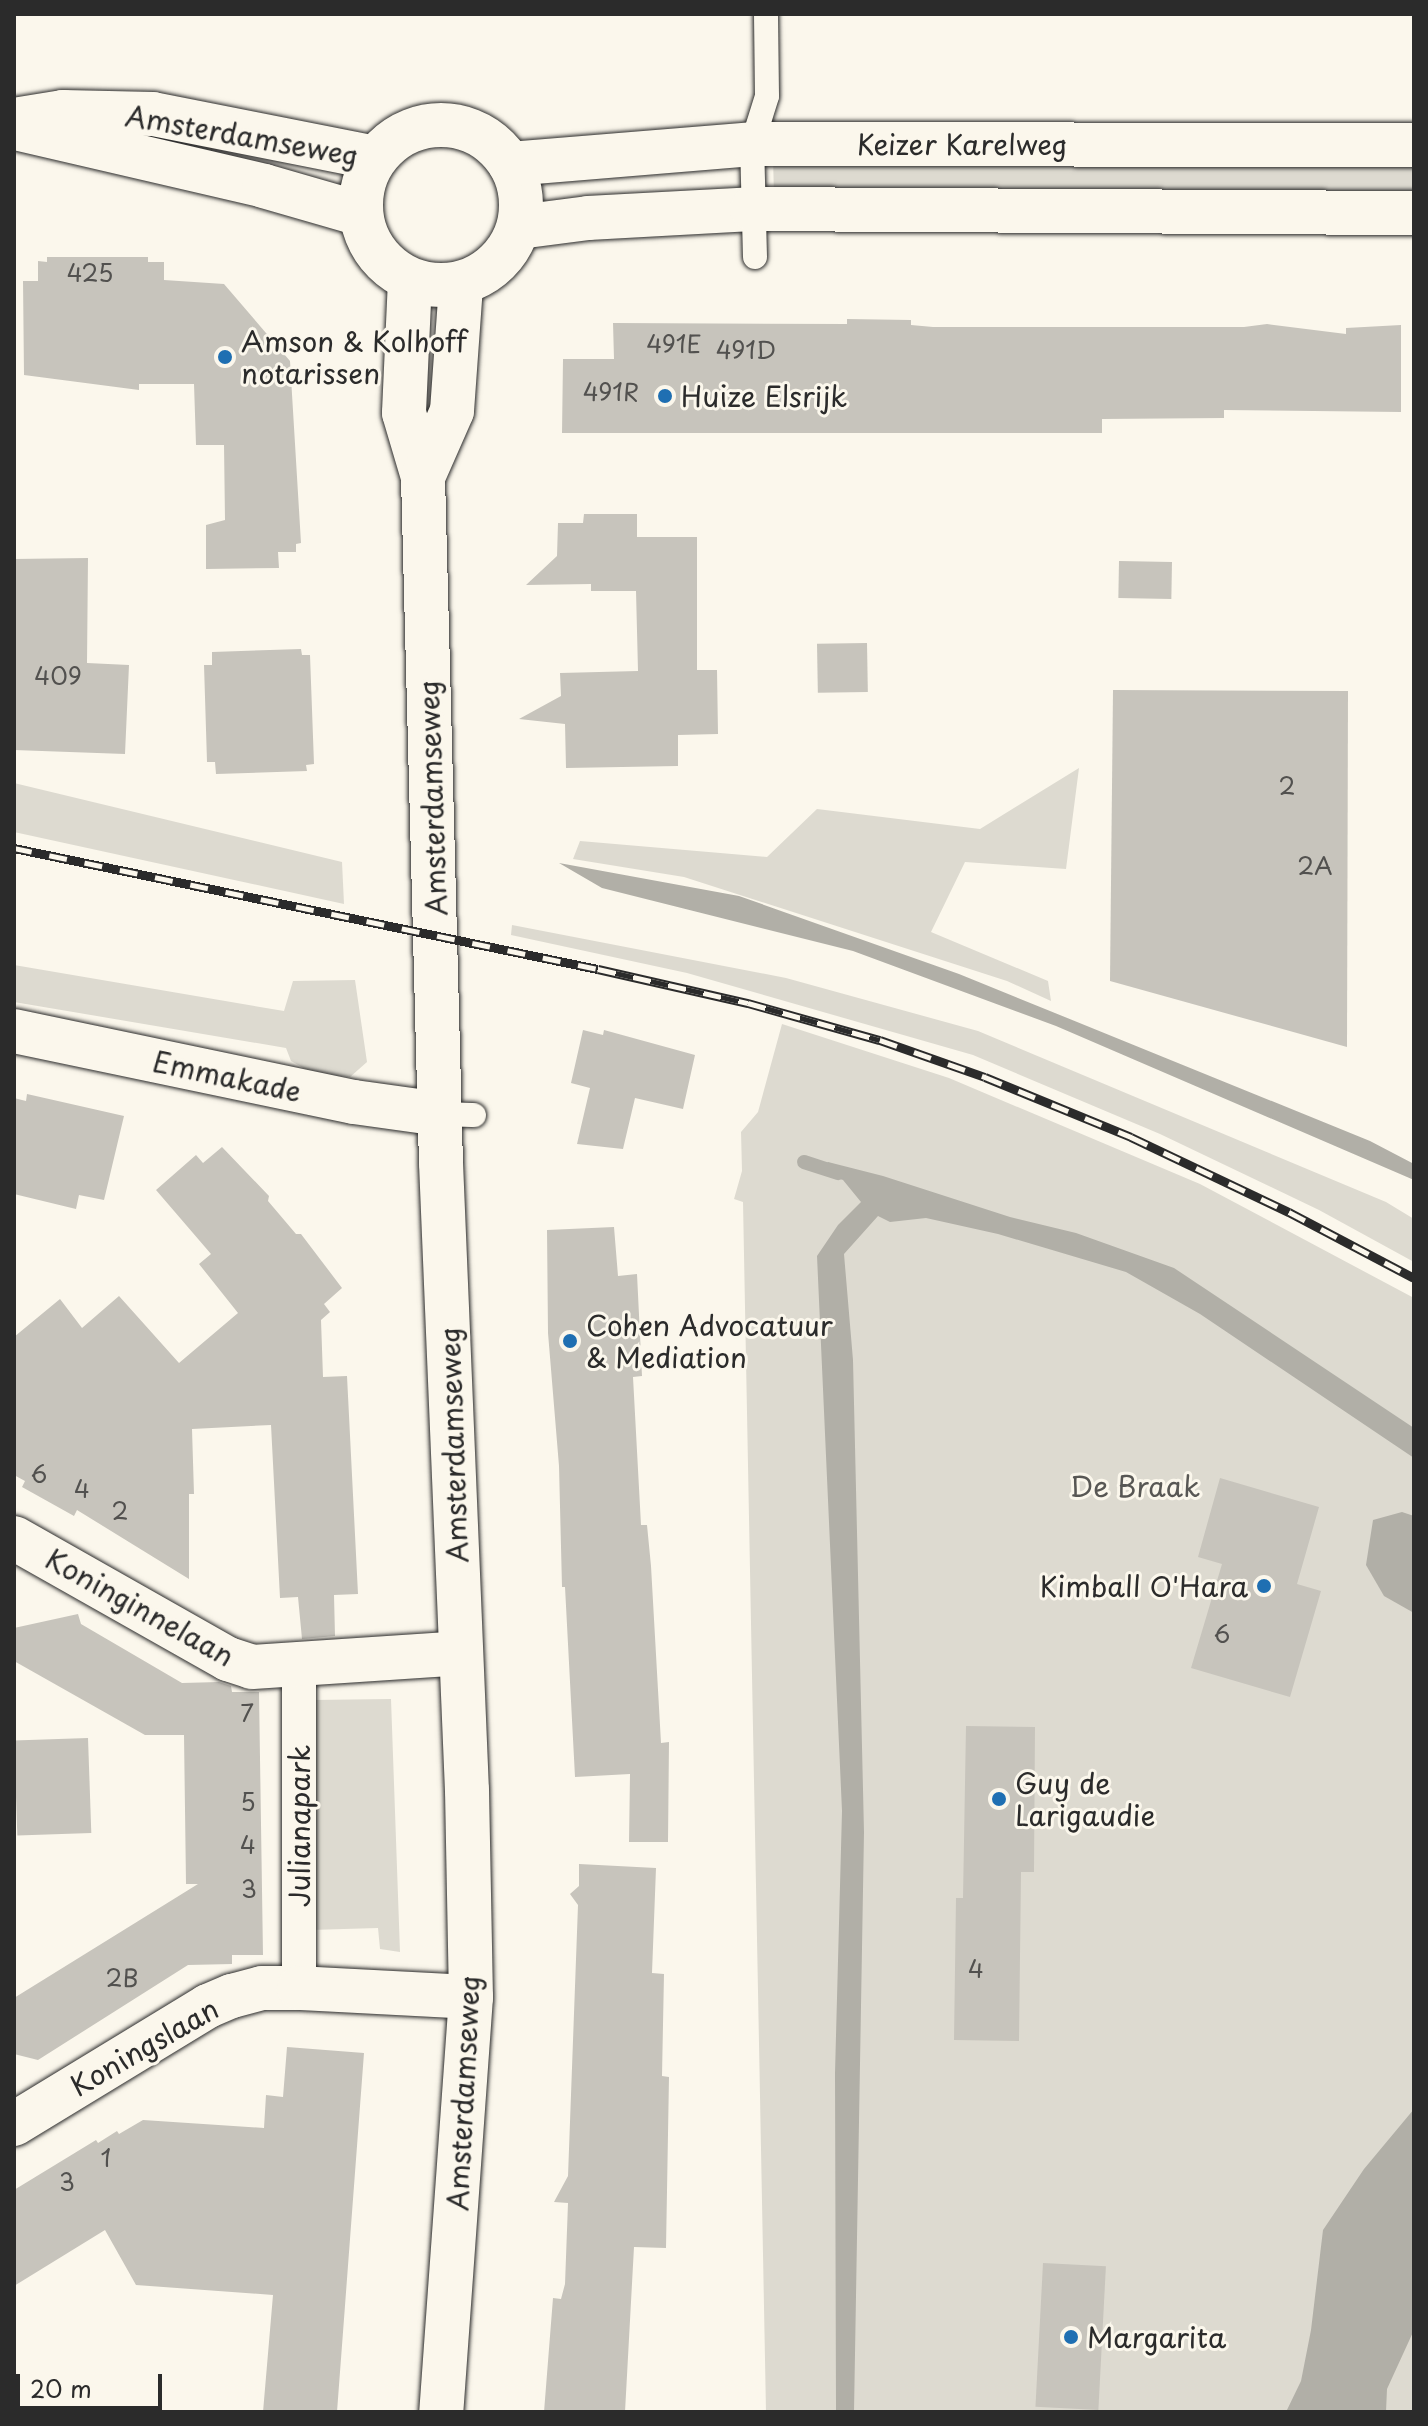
<!DOCTYPE html>
<style>
body{margin:0}
#map{position:relative;width:1428px;height:2426px;overflow:hidden;background:#fbf7ec;font-family:"Playpen Sans",sans-serif}
div>[style]{position:absolute}
.green>*{inset:0;background:#dddad0}
.water>*{inset:0;background:#b1afa7}
.stream>*{height:14px;margin:-7px;padding:0 7px;transform-origin:7px;border-radius:7px;background:#b1afa7}
.building>*{inset:0;background:#c7c4bc;transform-origin:0 0}
.roads{filter:drop-shadow(0 0 2px #2b2b2b) drop-shadow(0 0 2px #2b2b2b)}
.service>*{height:24px;margin:-12px;padding:0 12px;transform-origin:12px;border-radius:12px;background:#fbf7ec}
.pedestrian>*{height:34px;margin:-17px;padding:0 17px;transform-origin:17px;border-radius:17px;background:#fbf7ec}
.minor>*{height:44px;margin:-22px;padding:0 22px;transform-origin:22px;border-radius:22px;background:#fbf7ec}
.secondary>*{height:44px;margin:-22px;padding:0 22px;transform-origin:22px;border-radius:22px;background:#fbf7ec}
.secondary>.ring{margin:-22px;padding:0;box-sizing:content-box;background:none;border:44px solid #fbf7ec;border-radius:50%}
.rail>*{height:9px;margin-top:-4.5px;transform-origin:0;background:repeating-linear-gradient(90deg,#fbf7ec 0 18px,#2b2b2b 0 36px);box-sizing:border-box;border-block:2px solid #2b2b2b}
.dots>*{width:22px;height:22px;translate:-50% -50%;box-sizing:border-box;border:4px solid #fbf7ec;border-radius:50%}
span{translate:-50% -50%;white-space:nowrap;text-align:center;line-height:1.15;-webkit-text-stroke:6px #fbf7ec;paint-order:stroke}
.number-label{font-size:24px;color:#52514f}
.number-label span{-webkit-text-stroke-width:0}
.street-label{font-size:28px;color:#2b2b2b}
.poi-label{font-size:28px;color:#2b2b2b}
.left{translate:0 -50%;text-align:left}
.right{translate:-100% -50%;text-align:right}
.park-label{font-size:28px;color:#585754}
.frame{position:absolute;inset:0;border:16px solid #2b2b2b;pointer-events:none}
.scale{position:absolute;left:16px;top:2374px;width:146px;height:36px;box-sizing:border-box;border:4px solid #2b2b2b;border-top:0;padding-left:10px;font-size:24px;line-height:28px;white-space:nowrap;color:#2b2b2b;-webkit-text-stroke:6px #fbf7ec;paint-order:stroke}
</style>
<div id="map">
<div class="green">
<i style="clip-path:polygon(773px 156px,1414px 164px,1414px 197px,774px 198px)"></i>
<i style="clip-path:polygon(1079px 768px,1066px 869px,965px 862px,931px 932px,1048px 981px,1051px 1001px,1007px 981px,684px 877px,573px 859px,580px 841px,767px 857px,817px 809px,980px 829px)"></i>
<i style="clip-path:polygon(14px 783px,342px 862px,344px 904px,14px 832px)"></i>
<i style="clip-path:polygon(512px 925px,786px 978px,978px 1031px,1386px 1202px,1414px 1219px,1414px 1262px,1319px 1210px,1160px 1134px,973px 1055px,687px 973px,511px 935px)"></i>
<i style="clip-path:polygon(14px 965px,284px 1011px,293px 981px,355px 980px,367px 1062px,350px 1077px,316px 1075px,291px 1061px,286px 1048px,14px 1002px)"></i>
<i style="clip-path:polygon(782px 1024px,949px 1078px,1200px 1184px,1414px 1298px,1414px 2412px,766px 2412px,743px 1202px,734px 1199px,742px 1171px,741px 1132px,758px 1112px)"></i>
<i style="clip-path:polygon(391px 1699px,400px 1952px,380px 1949px,378px 1928px,310px 1930px,312px 1700px)"></i>
</div>
<div class="water">
<i style="clip-path:polygon(559px 863px,739px 896px,959px 974px,1370px 1141px,1414px 1164px,1414px 1180px,1056px 1026px,853px 951px,602px 888px)"></i>
<i style="clip-path:polygon(828px 1162px,883px 1176px,1010px 1217px,1076px 1233px,1174px 1268px,1414px 1428px,1414px 1458px,1200px 1314px,1126px 1272px,998px 1234px,926px 1218px,890px 1222px,878px 1216px,844px 1254px,853px 1360px,864px 1832px,854px 2412px,836px 2412px,835px 2073px,842px 1811px,817px 1256px,838px 1225px,861px 1202px,843px 1180px,819px 1171px)"></i>
<i style="clip-path:polygon(1402px 1512px,1414px 1516px,1414px 1613px,1384px 1596px,1366px 1565px,1373px 1520px)"></i>
<i style="clip-path:polygon(1414px 2109px,1414px 2330px,1387px 2389px,1386px 2412px,1286px 2412px,1301px 2381px,1311px 2330px,1323px 2230px,1364px 2169px)"></i>
</div>
<div class="stream">
<i style="left:804px;top:1162px;width:36px;rotate:18deg"></i>
</div>
<div class="building">
<i style="clip-path:polygon(47px 257px,148px 257px,148px 262px,164px 262px,164px 280px,224px 284px,290px 361px,301px 543px,296px 544px,296px 552px,278px 552px,279px 568px,206px 569px,206px 525px,225px 520px,224px 445px,196px 445px,194px 384px,139px 384px,139px 390px,24px 375px,23px 281px,38px 281px,38px 261px,47px 262px)"></i>
<i style="clip-path:polygon(847px 319px,911px 320px,911px 325px,933px 327px,1244px 327px,1267px 324px,1346px 334px,1346px 328px,1401px 325px,1401px 412px,1224px 410px,1224px 418px,1102px 419px,1102px 433px,562px 433px,563px 359px,614px 359px,613px 323px,847px 324px)"></i>
<i style="clip-path:polygon(584px 514px,637px 514px,637px 537px,697px 537px,697px 670px,717px 670px,718px 734px,678px 735px,678px 766px,566px 768px,565px 724px,519px 719px,561px 696px,560px 673px,638px 671px,636px 591px,591px 591px,591px 584px,526px 585px,557px 556px,558px 523px,583px 523px)"></i>
<i style="clip-path:polygon(88px 558px,87px 663px,129px 665px,125px 754px,14px 750px,14px 559px)"></i>
<i style="left:1119px;top:561px;width:53px;height:37px;rotate:1deg"></i>
<i style="left:867px;top:643px;width:49px;height:50px;rotate:89deg"></i>
<i style="clip-path:polygon(301px 649px,302px 655px,310px 655px,314px 764px,306px 765px,307px 771px,216px 774px,215px 762px,207px 762px,204px 665px,212px 665px,212px 652px)"></i>
<i style="clip-path:polygon(1113px 690px,1348px 691px,1347px 1047px,1110px 981px)"></i>
<i style="clip-path:polygon(583px 1030px,603px 1035px,604px 1030px,695px 1055px,683px 1109px,635px 1098px,623px 1149px,577px 1144px,590px 1088px,571px 1083px)"></i>
<i style="clip-path:polygon(27px 1094px,124px 1116px,104px 1200px,79px 1195px,76px 1209px,14px 1194px,14px 1098px,26px 1101px)"></i>
<i style="clip-path:polygon(222px 1147px,269px 1196px,268px 1201px,296px 1234px,301px 1234px,342px 1288px,324px 1304px,330px 1312px,321px 1320px,323px 1377px,347px 1376px,358px 1594px,334px 1595px,335px 1636px,302px 1639px,298px 1597px,280px 1598px,271px 1425px,192px 1429px,194px 1494px,189px 1494px,189px 1579px,77px 1510px,74px 1516px,22px 1487px,25px 1481px,14px 1475px,14px 1337px,60px 1299px,82px 1328px,119px 1296px,179px 1363px,238px 1313px,199px 1264px,211px 1254px,156px 1190px,196px 1155px,203px 1163px)"></i>
<i style="clip-path:polygon(614px 1227px,618px 1276px,637px 1274px,642px 1376px,633px 1377px,641px 1525px,647px 1525px,651px 1566px,661px 1743px,669px 1742px,668px 1842px,629px 1842px,630px 1774px,575px 1777px,565px 1587px,562px 1587px,559px 1466px,548px 1333px,547px 1230px)"></i>
<i style="clip-path:polygon(1220px 1478px,1319px 1507px,1297px 1584px,1321px 1591px,1290px 1697px,1191px 1668px,1222px 1564px,1198px 1557px)"></i>
<i style="clip-path:polygon(78px 1614px,81px 1624px,182px 1683px,219px 1682px,231px 1686px,232px 1692px,259px 1692px,263px 1955px,232px 1955px,232px 1964px,188px 1965px,38px 2060px,14px 2054px,14px 1998px,198px 1884px,186px 1884px,184px 1735px,145px 1735px,14px 1661px,14px 1628px)"></i>
<i style="clip-path:polygon(966px 1726px,1035px 1727px,1034px 1872px,1021px 1872px,1019px 2041px,954px 2040px,956px 1898px,963px 1898px)"></i>
<i style="left:88px;top:1738px;width:95px;height:74px;rotate:88deg"></i>
<i style="clip-path:polygon(579px 1864px,656px 1868px,652px 1973px,664px 1974px,662px 2076px,669px 2077px,666px 2248px,634px 2247px,625px 2412px,544px 2412px,553px 2298px,561px 2299px,565px 2284px,568px 2203px,554px 2202px,568px 2176px,578px 1905px,570px 1894px,579px 1886px)"></i>
<i style="clip-path:polygon(287px 2047px,364px 2053px,337px 2412px,263px 2412px,273px 2295px,136px 2285px,105px 2230px,14px 2286px,14px 2190px,96px 2140px,98px 2143px,117px 2131px,119px 2134px,143px 2120px,264px 2128px,266px 2095px,283px 2097px)"></i>
<i style="left:1043px;top:2263px;width:63px;height:144px;rotate:3deg"></i>
</div>
<div class="roads">
<div class="service">
<i style="left:755px;top:257px;width:113px;rotate:-91.5deg"></i>
<i style="left:752px;top:144px;width:50px;rotate:-72.6deg"></i>
<i style="left:767px;top:96px;width:82px;rotate:-90.7deg"></i>
<i style="left:440px;top:1114px;width:34px;rotate:2deg"></i>
</div>
<div class="pedestrian">
<i style="left:299px;top:1988px;width:325px;rotate:-90deg"></i>
</div>
<div class="minor">
<i style="left:14px;top:1031px;width:347px;rotate:11.8deg"></i>
<i style="left:354px;top:1102px;width:87px;rotate:7.9deg"></i>
<i style="left:14px;top:1538px;width:246px;rotate:29.5deg"></i>
<i style="left:228px;top:1659px;width:25px;rotate:18deg"></i>
<i style="left:252px;top:1667px;width:209px;rotate:-3.8deg"></i>
<i style="left:14px;top:2124px;width:227px;rotate:-31.3deg"></i>
<i style="left:208px;top:2006px;width:26px;rotate:-23deg"></i>
<i style="left:232px;top:1996px;width:31px;rotate:-15deg"></i>
<i style="left:262px;top:1988px;width:37px"></i>
<i style="left:299px;top:1988px;width:172px;rotate:3deg"></i>
</div>
<div class="secondary">
<i style="left:14px;top:120px;width:50px;rotate:-9.3deg"></i>
<i style="left:63px;top:112px;width:90px;rotate:1.3deg"></i>
<i style="left:153px;top:114px;width:226px;rotate:11.2deg"></i>
<i class="ring" style="left:361px;top:125px;width:116px;height:116px"></i>
<i style="left:20px;top:129px;width:251px;rotate:13.1deg"></i>
<i style="left:264px;top:186px;width:101px;rotate:16.1deg"></i>
<i style="left:510px;top:164px;width:243px;rotate:-4.7deg"></i>
<i style="left:752px;top:144px;width:662px;rotate:0.09deg"></i>
<i style="left:519px;top:227px;width:70px;rotate:-7.4deg"></i>
<i style="left:588px;top:218px;width:164px;rotate:-3.1deg"></i>
<i style="left:752px;top:209px;width:662px;rotate:0.35deg"></i>
<i style="left:410px;top:280px;width:133px;rotate:92.6deg"></i>
<i style="left:404px;top:413px;width:67px;rotate:73.5deg"></i>
<i style="left:423px;top:477px;width:686px;rotate:88.5deg"></i>
<i style="left:441px;top:1163px;width:628px;rotate:87.63deg"></i>
<i style="left:467px;top:1790px;width:207px;rotate:88.9deg"></i>
<i style="left:471px;top:1997px;width:416px;rotate:94.1deg"></i>
<i style="left:423px;top:477px;width:72px;rotate:-66.3deg"></i>
<i style="left:452px;top:411px;width:127px;rotate:-85.9deg"></i>
</div>
</div>
<div class="rail">
<i style="left:14px;top:848px;width:596px;rotate:11.71deg"></i>
<i style="left:598px;top:969px;width:154px;rotate:12.8deg"></i>
<i style="left:748px;top:1003px;width:137px;rotate:15.7deg"></i>
<i style="left:880px;top:1040px;width:111px;rotate:19.4deg"></i>
<i style="left:985px;top:1077px;width:158px;rotate:22.3deg"></i>
<i style="left:1131px;top:1137px;width:175px;rotate:25.4deg"></i>
<i style="left:1289px;top:1212px;width:141px;rotate:27.8deg"></i>
</div>
<div class="dots">
<i style="left:225px;top:357px;background:#1f6fb2"></i>
<i style="left:665px;top:396px;background:#1f6fb2"></i>
<i style="left:570px;top:1341px;background:#1f6fb2"></i>
<i style="left:1264px;top:1586px;background:#1f6fb2"></i>
<i style="left:999px;top:1799px;background:#1f6fb2"></i>
<i style="left:1071px;top:2337px;background:#1f6fb2"></i>
</div>
<div class="number-label">
<span style="left:90px;top:273px">425</span>
<span style="left:674px;top:344px">491E</span>
<span style="left:746px;top:350px">491D</span>
<span style="left:611px;top:392px">491R</span>
<span style="left:58px;top:676px">409</span>
<span style="left:1287px;top:786px">2</span>
<span style="left:1315px;top:866px">2A</span>
<span style="left:39px;top:1474px">6</span>
<span style="left:82px;top:1489px">4</span>
<span style="left:120px;top:1511px">2</span>
<span style="left:1222px;top:1634px">6</span>
<span style="left:247px;top:1713px">7</span>
<span style="left:248px;top:1802px">5</span>
<span style="left:248px;top:1845px">4</span>
<span style="left:249px;top:1889px">3</span>
<span style="left:976px;top:1969px">4</span>
<span style="left:122px;top:1978px">2B</span>
<span style="left:106px;top:2158px">1</span>
<span style="left:67px;top:2182px">3</span>
</div>
<div class="street-label">
<span style="left:242px;top:135px;rotate:10deg">Amsterdamseweg</span>
<span style="left:962px;top:144px">Keizer Karelweg</span>
<span style="left:432px;top:798px;rotate:-92deg">Amsterdamseweg</span>
<span style="left:227px;top:1076px;rotate:12deg">Emmakade</span>
<span style="left:453px;top:1445px;rotate:-92deg">Amsterdamseweg</span>
<span style="left:140px;top:1607px;rotate:29deg">Koninginnelaan</span>
<span style="left:299px;top:1826px;rotate:-90deg">Julianapark</span>
<span style="left:144px;top:2047px;rotate:-30deg">Koningslaan</span>
<span style="left:463px;top:2093px;rotate:-87deg">Amsterdamseweg</span>
</div>
<div class="poi-label">
<span class="left" style="left:241px;top:357px">Amson &amp; Kolhoff<br>notarissen</span>
<span class="left" style="left:681px;top:396px">Huize Elsrijk</span>
<span class="left" style="left:586px;top:1341px">Cohen Advocatuur<br>&amp; Mediation</span>
<span class="right" style="left:1248px;top:1586px">Kimball O'Hara</span>
<span class="left" style="left:1015px;top:1799px">Guy de<br>Larigaudie</span>
<span class="left" style="left:1087px;top:2337px">Margarita</span>
</div>
<div class="park-label">
<span style="left:1135px;top:1486px">De Braak</span>
</div>
<div class="frame"></div>
<div class="scale">20 m</div>
</div>
